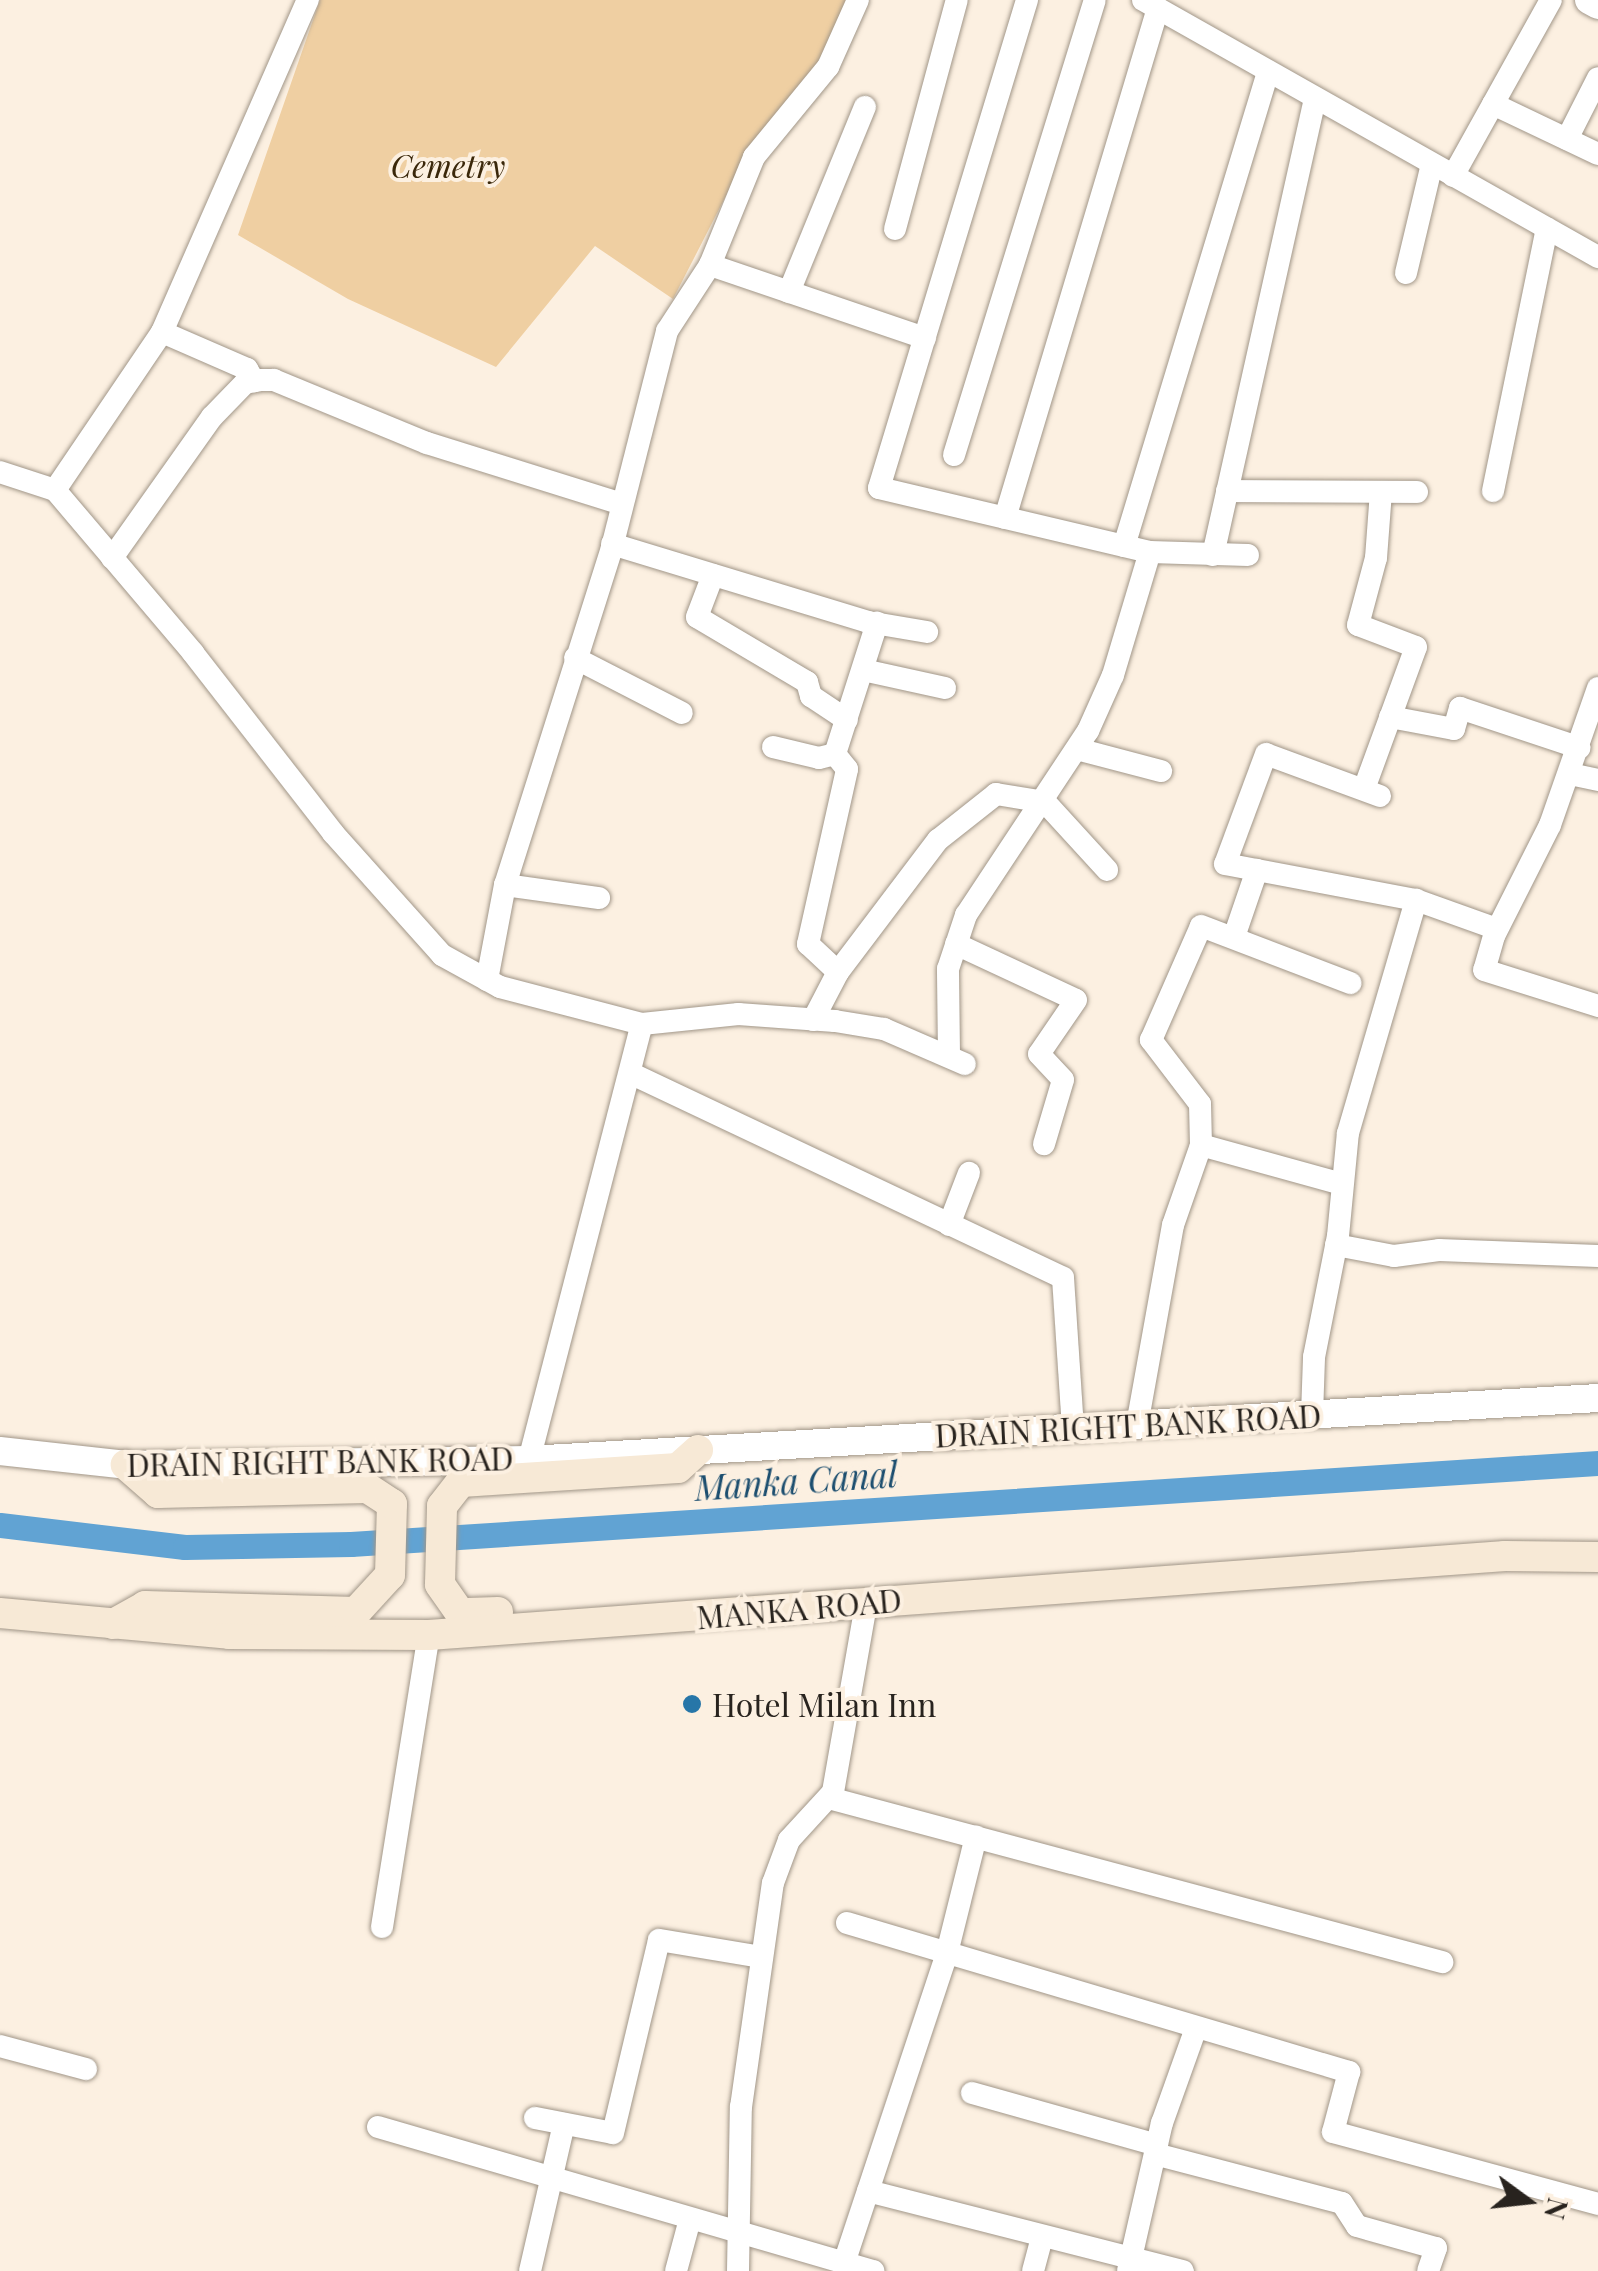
<!DOCTYPE html>
<style>
body{margin:0}
#map{position:relative;width:1598px;height:2271px;overflow:hidden;background:#fcf0e1;font-family:"Playfair Display",serif}
div>[style]{position:absolute}
.green>*{inset:0;background:#efcfa2}
.canal>*{height:25px;margin:-12.5px;padding:0 12.5px;transform-origin:12.5px;border-radius:12.5px;background:#61a3d3}
.roads{filter:drop-shadow(0 0 2px #a19688) drop-shadow(0 0 2px #a19688)}
.minor>*{height:22px;margin:-11px;padding:0 11px;transform-origin:11px;border-radius:11px;background:#fff}
.tertiary>*{height:28px;margin:-14px;padding:0 14px;transform-origin:14px;border-radius:14px;background:#fff}
.secondary>*{height:30px;margin:-15px;padding:0 15px;transform-origin:15px;border-radius:15px;background:#f7e9d6}
.dots>*{width:28px;height:28px;translate:-50% -50%;box-sizing:border-box;border:5px solid #fcf0e1;border-radius:50%}
span{translate:-50% -50%;white-space:nowrap;text-align:center;line-height:1.15;-webkit-text-stroke:8px #fcf0e1;paint-order:stroke}
.park-label{font-size:32px;color:#3a270a;font-style:italic}
.street-label{font-size:32px;color:#28231e}
.poi-label{font-size:32px;color:#28231e}
.left{translate:0 -50%;text-align:left}
.water-label{font-size:35px;color:#1c4e6f;font-style:italic}
.north{position:absolute;left:1478px;top:2151px;width:100px;height:100px;-webkit-text-stroke:8px #fcf0e1;paint-order:stroke;rotate:105deg;font-size:28px;font-weight:700;line-height:40px;text-align:center;color:#28231e}
.north::after{content:'';display:block;margin:auto;width:35px;height:45px;background:#28231e;clip-path:polygon(50% 0,100% 100%,50% 72%,0 100%)}
</style>
<div id="map">
<div class="green">
<i style="clip-path:polygon(320px 0,849px 0,821px 62px,749px 151px,673px 299px,595px 246px,496px 367px,348px 299px,238px 235px)"></i>
</div>
<div class="canal">
<i style="left:0;top:1525px;width:186px;rotate:6.8deg"></i>
<i style="left:185px;top:1547px;width:166px;rotate:-1deg"></i>
<i style="left:351px;top:1544px;width:1250px;rotate:-3.72deg"></i>
</div>
<div class="roads">
<div class="minor">
<i style="left:1027px;top:0;width:510px;rotate:106.87deg"></i>
<i style="left:879px;top:488px;width:278px;rotate:13.3deg"></i>
<i style="left:1150px;top:552px;width:98px;rotate:1.8deg"></i>
<i style="left:1143px;top:0;width:523px;rotate:29.46deg"></i>
<i style="left:1493px;top:104px;width:116px;rotate:25.5deg"></i>
<i style="left:1567px;top:139px;width:68px;rotate:-63.1deg"></i>
<i style="left:1453px;top:176px;width:201px;rotate:-60.9deg"></i>
<i style="left:895px;top:229px;width:237px;rotate:-74.9deg"></i>
<i style="left:710px;top:265px;width:227px;rotate:18.8deg"></i>
<i style="left:1406px;top:273px;width:112px;rotate:-76.6deg"></i>
<i style="left:789px;top:292px;width:200px;rotate:-67.7deg"></i>
<i style="left:162px;top:332px;width:93px;rotate:23.5deg"></i>
<i style="left:247px;top:369px;width:14px;rotate:60deg"></i>
<i style="left:954px;top:455px;width:476px;rotate:-72.8deg"></i>
<i style="left:0;top:472px;width:58px;rotate:18.1deg"></i>
<i style="left:55px;top:490px;width:214px;rotate:49.7deg"></i>
<i style="left:193px;top:653px;width:228px;rotate:52.1deg"></i>
<i style="left:333px;top:833px;width:164px;rotate:48.2deg"></i>
<i style="left:442px;top:955px;width:66px;rotate:28.9deg"></i>
<i style="left:500px;top:987px;width:147px;rotate:14.6deg"></i>
<i style="left:642px;top:1024px;width:97px;rotate:-5.9deg"></i>
<i style="left:738px;top:1014px;width:97px;rotate:4.1deg"></i>
<i style="left:835px;top:1021px;width:50px;rotate:9.3deg"></i>
<i style="left:884px;top:1029px;width:88px;rotate:23.4deg"></i>
<i style="left:55px;top:490px;width:191px;rotate:-55.9deg"></i>
<i style="left:162px;top:332px;width:363px;rotate:-66.3deg"></i>
<i style="left:1227px;top:491px;width:190px;rotate:0.3deg"></i>
<i style="left:1493px;top:491px;width:268px;rotate:-78.4deg"></i>
<i style="left:1005px;top:518px;width:532px;rotate:-73.3deg"></i>
<i style="left:612px;top:544px;width:268px;rotate:16.9deg"></i>
<i style="left:868px;top:622px;width:60px;rotate:9.6deg"></i>
<i style="left:1124px;top:546px;width:496px;rotate:-73.1deg"></i>
<i style="left:1213px;top:555px;width:468px;rotate:-77.4deg"></i>
<i style="left:112px;top:558px;width:173px;rotate:-54.7deg"></i>
<i style="left:212px;top:417px;width:47px;rotate:-45.9deg"></i>
<i style="left:245px;top:383px;width:15px;rotate:-11deg"></i>
<i style="left:260px;top:380px;width:14px"></i>
<i style="left:274px;top:380px;width:165px;rotate:22.4deg"></i>
<i style="left:427px;top:443px;width:200px;rotate:17.4deg"></i>
<i style="left:713px;top:575px;width:45px;rotate:110.9deg"></i>
<i style="left:697px;top:617px;width:128px;rotate:30.6deg"></i>
<i style="left:807px;top:682px;width:15px;rotate:74deg"></i>
<i style="left:811px;top:696px;width:43px;rotate:33.7deg"></i>
<i style="left:575px;top:658px;width:120px;rotate:27.2deg"></i>
<i style="left:863px;top:670px;width:84px;rotate:12.4deg"></i>
<i style="left:1598px;top:688px;width:145px;rotate:109.3deg"></i>
<i style="left:1550px;top:825px;width:124px;rotate:116.8deg"></i>
<i style="left:1494px;top:936px;width:35px;rotate:106deg"></i>
<i style="left:1484px;top:970px;width:120px;rotate:17.5deg"></i>
<i style="left:1390px;top:717px;width:65px;rotate:10.6deg"></i>
<i style="left:1454px;top:729px;width:22px;rotate:-74deg"></i>
<i style="left:1460px;top:708px;width:126px;rotate:18.4deg"></i>
<i style="left:773px;top:747px;width:47px;rotate:13.4deg"></i>
<i style="left:819px;top:758px;width:16px;rotate:-14deg"></i>
<i style="left:1077px;top:749px;width:87px;rotate:14.7deg"></i>
<i style="left:1570px;top:774px;width:29px;rotate:12deg"></i>
<i style="left:1364px;top:789px;width:151px;rotate:-69.9deg"></i>
<i style="left:1416px;top:647px;width:62px;rotate:-159.2deg"></i>
<i style="left:1358px;top:625px;width:69px;rotate:-75deg"></i>
<i style="left:1376px;top:558px;width:66px;rotate:-85.7deg"></i>
<i style="left:1380px;top:796px;width:121px;rotate:-159.8deg"></i>
<i style="left:1266px;top:754px;width:117px;rotate:110.4deg"></i>
<i style="left:1225px;top:864px;width:194px;rotate:10.7deg"></i>
<i style="left:1416px;top:900px;width:86px;rotate:19.7deg"></i>
<i style="left:505px;top:885px;width:95px;rotate:7.9deg"></i>
<i style="left:1234px;top:937px;width:71px;rotate:-71.1deg"></i>
<i style="left:956px;top:944px;width:132px;rotate:25deg"></i>
<i style="left:1076px;top:1000px;width:65px;rotate:124.4deg"></i>
<i style="left:1039px;top:1054px;width:35px;rotate:47deg"></i>
<i style="left:1063px;top:1080px;width:67px;rotate:106.5deg"></i>
<i style="left:838px;top:972px;width:41px;rotate:-137deg"></i>
<i style="left:808px;top:944px;width:179px;rotate:-77.4deg"></i>
<i style="left:847px;top:769px;width:19px;rotate:-129deg"></i>
<i style="left:835px;top:754px;width:138px;rotate:-72.2deg"></i>
<i style="left:487px;top:980px;width:97px;rotate:-79.3deg"></i>
<i style="left:505px;top:885px;width:355px;rotate:-72.4deg"></i>
<i style="left:612px;top:547px;width:223px;rotate:-75.7deg"></i>
<i style="left:667px;top:331px;width:79px;rotate:-56.9deg"></i>
<i style="left:710px;top:265px;width:117px;rotate:-67.8deg"></i>
<i style="left:754px;top:157px;width:117px;rotate:-50.6deg"></i>
<i style="left:828px;top:67px;width:73px;rotate:-65.9deg"></i>
<i style="left:813px;top:1020px;width:54px;rotate:-62.5deg"></i>
<i style="left:838px;top:972px;width:166px;rotate:-52.9deg"></i>
<i style="left:938px;top:840px;width:74px;rotate:-38.4deg"></i>
<i style="left:996px;top:794px;width:50px;rotate:9.3deg"></i>
<i style="left:1045px;top:802px;width:92px;rotate:47.6deg"></i>
<i style="left:949px;top:1055px;width:86px;rotate:-90.7deg"></i>
<i style="left:948px;top:969px;width:57px;rotate:-71.6deg"></i>
<i style="left:966px;top:915px;width:221px;rotate:-56.5deg"></i>
<i style="left:1088px;top:731px;width:61px;rotate:-65.9deg"></i>
<i style="left:1113px;top:675px;width:128px;rotate:-73.3deg"></i>
<i style="left:630px;top:1073px;width:479px;rotate:25.3deg"></i>
<i style="left:1063px;top:1278px;width:151px;rotate:86.2deg"></i>
<i style="left:1201px;top:1145px;width:146px;rotate:15.5deg"></i>
<i style="left:949px;top:1225px;width:56px;rotate:-69deg"></i>
<i style="left:1336px;top:1245px;width:59px;rotate:10.7deg"></i>
<i style="left:1394px;top:1256px;width:45px;rotate:-7.6deg"></i>
<i style="left:1439px;top:1250px;width:159px;rotate:2.2deg"></i>
<i style="left:1312px;top:1415px;width:58px;rotate:-88deg"></i>
<i style="left:1314px;top:1357px;width:123px;rotate:-78.8deg"></i>
<i style="left:1338px;top:1236px;width:103px;rotate:-84.5deg"></i>
<i style="left:1348px;top:1133px;width:243px;rotate:-73.7deg"></i>
<i style="left:1137px;top:1425px;width:203px;rotate:-79.8deg"></i>
<i style="left:1173px;top:1225px;width:85px;rotate:-70.7deg"></i>
<i style="left:1201px;top:1145px;width:41px;rotate:-91.4deg"></i>
<i style="left:1200px;top:1104px;width:81px;rotate:-127.4deg"></i>
<i style="left:1151px;top:1040px;width:124px;rotate:-66.3deg"></i>
<i style="left:1201px;top:926px;width:160px;rotate:20.9deg"></i>
<i style="left:529px;top:1460px;width:450px;rotate:-75.5deg"></i>
<i style="left:829px;top:1798px;width:635px;rotate:14.98deg"></i>
<i style="left:847px;top:1923px;width:524px;rotate:16.53deg"></i>
<i style="left:1349px;top:2072px;width:62px;rotate:104.9deg"></i>
<i style="left:1333px;top:2132px;width:275px;rotate:15.2deg"></i>
<i style="left:382px;top:1927px;width:296px;rotate:-80.9deg"></i>
<i style="left:0;top:2046px;width:89px;rotate:15deg"></i>
<i style="left:972px;top:2093px;width:192px;rotate:15.7deg"></i>
<i style="left:535px;top:2118px;width:79px;rotate:10.9deg"></i>
<i style="left:613px;top:2133px;width:198px;rotate:-76.6deg"></i>
<i style="left:659px;top:1940px;width:104px;rotate:9.4deg"></i>
<i style="left:378px;top:2127px;width:516px;rotate:16.22deg"></i>
<i style="left:1155px;top:2154px;width:193px;rotate:14.7deg"></i>
<i style="left:1342px;top:2203px;width:27px;rotate:57deg"></i>
<i style="left:1357px;top:2226px;width:82px;rotate:15.6deg"></i>
<i style="left:1436px;top:2248px;width:24px;rotate:109deg"></i>
<i style="left:868px;top:2191px;width:325px;rotate:14.3deg"></i>
<i style="left:844px;top:2263px;width:327px;rotate:-71.6deg"></i>
<i style="left:947px;top:1953px;width:120px;rotate:-76deg"></i>
<i style="left:530px;top:2271px;width:151px;rotate:-77deg"></i>
<i style="left:676px;top:2271px;width:54px;rotate:-74.9deg"></i>
<i style="left:738px;top:2271px;width:164px;rotate:-89deg"></i>
<i style="left:741px;top:2107px;width:226px;rotate:-81.9deg"></i>
<i style="left:773px;top:1883px;width:46px;rotate:-69.6deg"></i>
<i style="left:789px;top:1840px;width:65px;rotate:-47.5deg"></i>
<i style="left:833px;top:1792px;width:195px;rotate:-80deg"></i>
<i style="left:1033px;top:2271px;width:35px;rotate:-75deg"></i>
<i style="left:1128px;top:2271px;width:152px;rotate:-77.1deg"></i>
<i style="left:1162px;top:2123px;width:98px;rotate:-70.3deg"></i>
</div>
<div class="tertiary">
<i style="left:1589px;top:0;width:10px;rotate:29deg"></i>
<i style="left:0;top:1451px;width:127px;rotate:6.3deg"></i>
<i style="left:126px;top:1465px;width:403px;rotate:-0.7deg"></i>
<i style="left:529px;top:1460px;width:1071px;rotate:-3.32deg"></i>
</div>
<div class="secondary">
<i style="left:498px;top:1612px;width:38px;rotate:178deg"></i>
<i style="left:460px;top:1613px;width:35px;rotate:-125deg"></i>
<i style="left:440px;top:1584px;width:78px;rotate:-88.5deg"></i>
<i style="left:442px;top:1506px;width:31px;rotate:-52deg"></i>
<i style="left:461px;top:1482px;width:217px;rotate:-3.7deg"></i>
<i style="left:678px;top:1468px;width:27px;rotate:-42deg"></i>
<i style="left:0;top:1613px;width:230px;rotate:5.2deg"></i>
<i style="left:229px;top:1634px;width:200px;rotate:0.3deg"></i>
<i style="left:429px;top:1635px;width:1079px;rotate:-4.2deg"></i>
<i style="left:1505px;top:1556px;width:93px;rotate:0.6deg"></i>
<i style="left:113px;top:1624px;width:37px;rotate:-29deg"></i>
<i style="left:145px;top:1606px;width:211px;rotate:1.6deg"></i>
<i style="left:356px;top:1612px;width:50px;rotate:-47.4deg"></i>
<i style="left:390px;top:1575px;width:71px;rotate:-88.4deg"></i>
<i style="left:392px;top:1504px;width:30px;rotate:-147deg"></i>
<i style="left:367px;top:1488px;width:209px;rotate:178.6deg"></i>
<i style="left:158px;top:1493px;width:43px;rotate:-138.8deg"></i>
</div>
</div>
<div class="dots">
<i style="left:692px;top:1704px;background:#2776a8"></i>
</div>
<div class="park-label">
<span style="left:448px;top:165px">Cemetry</span>
</div>
<div class="street-label">
<span style="left:1128px;top:1425px;rotate:-3deg">DRAIN RIGHT BANK ROAD</span>
<span style="left:320px;top:1461px;rotate:-1deg">DRAIN RIGHT BANK ROAD</span>
<span style="left:799px;top:1608px;rotate:-5deg">MANKA ROAD</span>
</div>
<div class="poi-label">
<span class="left" style="left:712px;top:1704px">Hotel Milan Inn</span>
</div>
<div class="water-label">
<span style="left:796px;top:1480px;rotate:-4deg">Manka Canal</span>
</div>
<div class="north">N</div>
</div>
